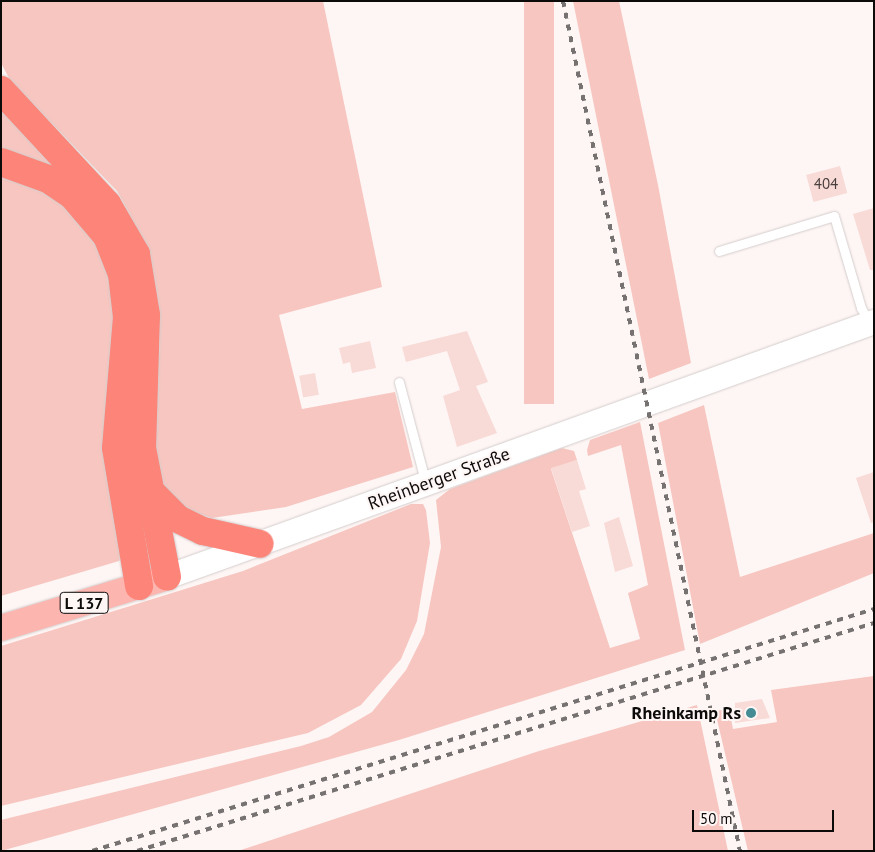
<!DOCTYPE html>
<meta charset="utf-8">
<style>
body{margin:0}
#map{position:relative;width:875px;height:852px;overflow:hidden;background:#fef6f5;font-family:"PT Sans",sans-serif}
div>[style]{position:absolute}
.green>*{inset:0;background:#f7c6c0;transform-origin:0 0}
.building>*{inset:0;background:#f8dad6;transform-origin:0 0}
.roads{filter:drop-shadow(0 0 1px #d4cdcc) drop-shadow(0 0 1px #d4cdcc)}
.service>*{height:9px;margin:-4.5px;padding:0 4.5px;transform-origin:4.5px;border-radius:4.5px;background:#fff}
.secondary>*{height:24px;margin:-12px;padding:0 12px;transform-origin:12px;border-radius:12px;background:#fff}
.primary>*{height:26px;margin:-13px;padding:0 13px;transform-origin:13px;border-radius:13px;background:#fdb5af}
.motorway>*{height:28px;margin:-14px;padding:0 14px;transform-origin:14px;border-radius:14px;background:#fc8479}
.rail>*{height:4px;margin-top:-2px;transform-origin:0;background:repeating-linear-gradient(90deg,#767271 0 6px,transparent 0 12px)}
.dots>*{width:14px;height:14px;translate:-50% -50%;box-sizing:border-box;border:2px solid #fef6f5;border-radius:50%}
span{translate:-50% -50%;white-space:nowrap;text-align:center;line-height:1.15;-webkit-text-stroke:4px #fef6f5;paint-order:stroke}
.number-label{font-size:15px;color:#483f3d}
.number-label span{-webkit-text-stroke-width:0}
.shield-label span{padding:1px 4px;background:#fef6f5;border:1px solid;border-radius:4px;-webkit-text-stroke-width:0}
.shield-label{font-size:16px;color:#0d0b0a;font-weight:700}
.street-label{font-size:18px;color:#0d0b0a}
.poi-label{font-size:18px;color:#0d0b0a;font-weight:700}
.right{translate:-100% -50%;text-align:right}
.frame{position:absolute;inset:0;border:2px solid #0d0b0a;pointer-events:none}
.scale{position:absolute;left:692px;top:810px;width:142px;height:22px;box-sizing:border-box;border:2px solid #0d0b0a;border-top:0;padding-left:6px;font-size:15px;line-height:18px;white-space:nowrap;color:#0d0b0a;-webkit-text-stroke:4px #fef6f5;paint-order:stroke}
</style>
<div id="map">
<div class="green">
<i style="clip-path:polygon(1px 1px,323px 1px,382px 287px,279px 315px,302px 409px,395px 392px,413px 467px,286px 507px,212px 518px,190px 512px,165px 489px,155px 457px,160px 330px,149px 250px,117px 191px,10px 80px,1px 63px)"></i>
<i style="left:524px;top:1px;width:30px;height:403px"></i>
<i style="clip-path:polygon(573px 1px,619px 1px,658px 185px,691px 363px,649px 379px)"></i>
<i style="clip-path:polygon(1px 97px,69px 171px,1px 153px)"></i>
<i style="clip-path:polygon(1px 174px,20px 178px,66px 204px,99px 245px,115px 296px,122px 553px,119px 561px,1px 596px)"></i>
<i style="clip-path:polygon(704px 405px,740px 577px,874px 533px,874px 573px,700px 644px,658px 423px)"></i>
<i style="clip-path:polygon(640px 422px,685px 650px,399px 740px,1px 851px,1px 820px,301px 746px,329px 737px,372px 712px,406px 670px,424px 634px,441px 547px,436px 500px,450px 489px,562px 448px,574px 451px,577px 460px,551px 469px,610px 648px,640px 639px,628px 593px,648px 585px,621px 445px,588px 456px,587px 450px,590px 440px)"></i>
<i style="clip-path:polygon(411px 504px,423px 504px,426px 510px,430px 543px,417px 621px,401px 659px,361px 705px,308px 733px,1px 806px,1px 646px,243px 571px)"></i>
<i style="clip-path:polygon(874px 676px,874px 851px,748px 851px,715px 711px,729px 709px,733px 729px,777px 722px,771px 690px)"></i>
<i style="clip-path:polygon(697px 705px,728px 851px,238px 851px,539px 751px)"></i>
</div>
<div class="building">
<i style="left:840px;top:166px;width:28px;height:35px;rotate:75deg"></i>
<i style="clip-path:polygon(874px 208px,874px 270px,870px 270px,853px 214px)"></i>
<i style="clip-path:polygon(467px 331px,488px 382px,476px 386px,497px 433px,457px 447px,443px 396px,460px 390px,447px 351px,406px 362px,402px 347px)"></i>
<i style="clip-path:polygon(370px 341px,376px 368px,352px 373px,350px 362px,343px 364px,339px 348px)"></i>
<i style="left:315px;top:373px;width:22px;height:16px;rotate:80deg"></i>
<i style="clip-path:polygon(577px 460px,586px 489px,579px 491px,590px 526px,572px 532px,551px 468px)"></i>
<i style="clip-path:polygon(874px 472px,874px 522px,871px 523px,856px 478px)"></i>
<i style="clip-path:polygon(619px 517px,633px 566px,615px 572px,604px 523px)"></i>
<i style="clip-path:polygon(762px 699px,770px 718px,735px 723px,735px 703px)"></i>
</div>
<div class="roads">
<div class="service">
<i style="left:719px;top:251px;width:120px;rotate:-16.9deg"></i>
<i style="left:834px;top:216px;width:96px;rotate:73.6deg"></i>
<i style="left:861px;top:308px;width:17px;rotate:59deg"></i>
<i style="left:399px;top:382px;width:106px;rotate:75.2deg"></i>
</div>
<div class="secondary">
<i style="left:167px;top:577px;width:752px;rotate:-19.83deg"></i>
</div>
<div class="primary">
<i style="left:1px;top:628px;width:167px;rotate:-17deg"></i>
</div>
<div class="motorway">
<i style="left:1px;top:90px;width:156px;rotate:47.1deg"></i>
<i style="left:107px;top:204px;width:58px;rotate:59.9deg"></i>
<i style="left:136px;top:254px;width:62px;rotate:80.7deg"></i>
<i style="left:146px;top:315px;width:133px;rotate:91.7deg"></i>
<i style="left:142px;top:448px;width:131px;rotate:79deg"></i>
<i style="left:1px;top:162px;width:50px;rotate:19.9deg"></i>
<i style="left:48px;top:179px;width:29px;rotate:34deg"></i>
<i style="left:72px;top:195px;width:54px;rotate:49.5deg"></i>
<i style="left:107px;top:236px;width:41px;rotate:68.5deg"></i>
<i style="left:122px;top:274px;width:43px;rotate:83.4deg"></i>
<i style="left:127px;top:317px;width:131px;rotate:94.8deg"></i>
<i style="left:116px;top:448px;width:140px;rotate:80.5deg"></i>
<i style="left:146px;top:487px;width:45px;rotate:45deg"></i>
<i style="left:178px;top:519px;width:28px;rotate:26deg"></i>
<i style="left:203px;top:531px;width:58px;rotate:12.8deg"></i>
</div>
</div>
<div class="rail">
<i style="left:563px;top:1px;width:868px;rotate:78.24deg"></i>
<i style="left:92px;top:851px;width:819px;rotate:-17.2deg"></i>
<i style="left:137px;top:851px;width:771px;rotate:-17.19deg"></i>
</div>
<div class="dots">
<i style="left:751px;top:713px;background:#448b94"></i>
</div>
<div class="number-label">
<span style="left:826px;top:184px">404</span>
</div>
<div class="shield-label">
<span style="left:84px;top:603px">L 137</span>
</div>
<div class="street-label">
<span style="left:439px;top:479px;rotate:-20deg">Rheinberger Straße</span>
</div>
<div class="poi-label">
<span class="right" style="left:741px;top:713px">Rheinkamp Rs</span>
</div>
<div class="frame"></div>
<div class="scale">50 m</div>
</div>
